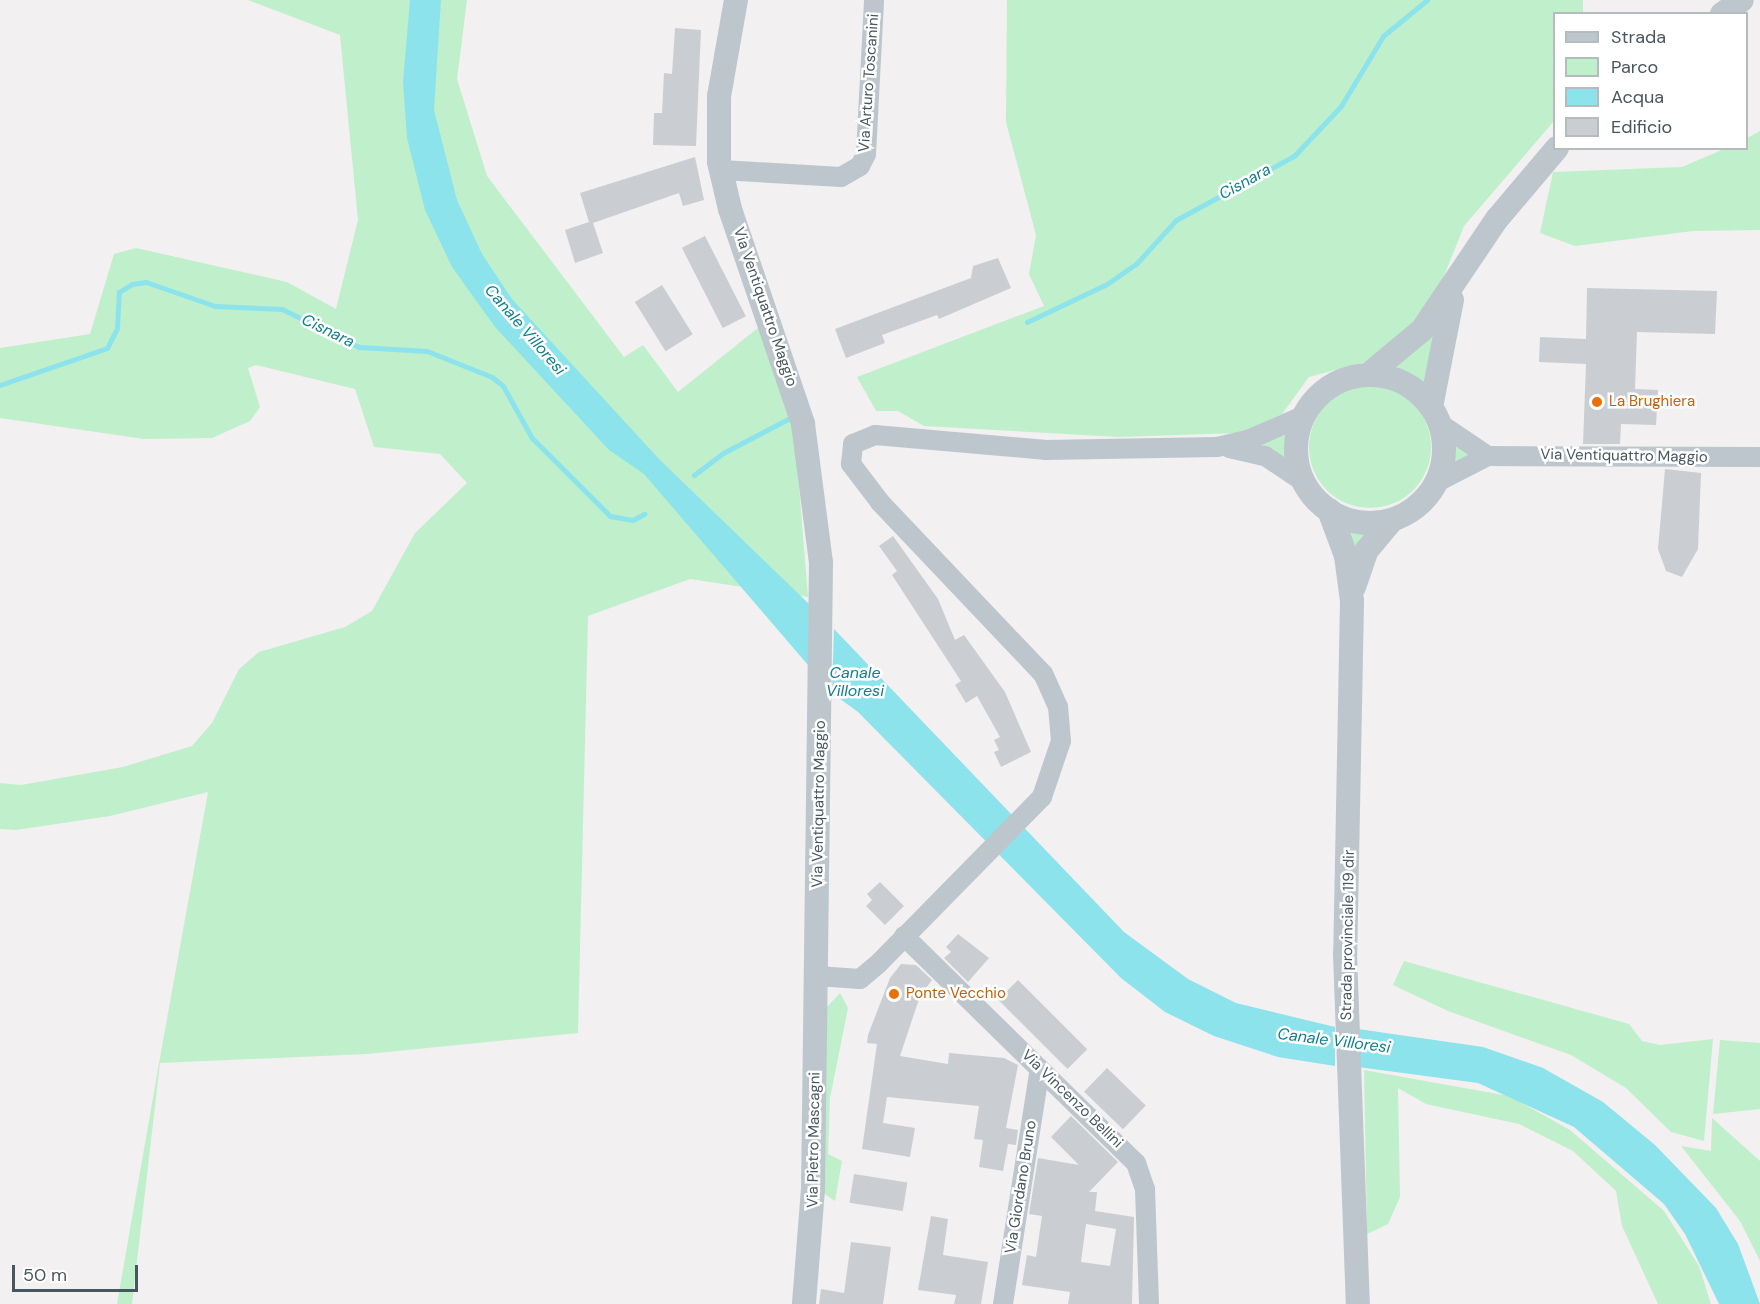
<!DOCTYPE html>
<style>
body{margin:0}
#map{position:relative;width:1760px;height:1304px;overflow:hidden;background:#f2f0f0;font-family:"DM Sans",sans-serif}
div>[style]{position:absolute}
.green>*{inset:0;background:#c0efcc}
.round{border-radius:50%}
.water>*{inset:0;background:#8de3eb}
.stream>*{height:5px;margin:-2.5px;padding:0 2.5px;transform-origin:2.5px;border-radius:2.5px;background:#8de3eb}
.building>*{inset:0;background:#caced2;transform-origin:0 0}
.minor>*{height:20px;margin:-10px;padding:0 10px;transform-origin:10px;border-radius:10px;background:#bcc6cc}
.tertiary>*{height:24px;margin:-12px;padding:0 12px;transform-origin:12px;border-radius:12px;background:#bcc6cc}
.tertiary>.ring{margin:-12px;padding:0;box-sizing:content-box;background:none;border:24px solid #bcc6cc;border-radius:50%}
.dots>*{width:16px;height:16px;translate:-50% -50%;box-sizing:border-box;border:3px solid #fff;border-radius:50%}
span{translate:-50% -50%;white-space:nowrap;text-align:center;line-height:1.15;-webkit-text-stroke:5px #fff;paint-order:stroke}
.street-label{font-size:15px;color:#48565d}
.food-label{font-size:15px;color:#c56008}
.left{translate:0 -50%;text-align:left}
.water-label{font-size:16px;color:#0f808b;font-style:italic}
.legend{position:absolute;left:1553px;top:12px;width:195px;height:138px;box-sizing:border-box;background:#fff;border:2px solid #b6bbbe;margin:0;padding:8px 10px;list-style:none;font-size:18px;color:#48565d}
.legend li{display:flex;align-items:center;gap:12px;height:30px}
.legend b{width:30px;border:2px solid #b6bbbe}
.scale{position:absolute;left:12px;top:1265px;width:126px;height:27px;box-sizing:border-box;border:3px solid #48565d;border-top:0;padding-left:8px;font-size:18px;line-height:21px;white-space:nowrap;color:#48565d;-webkit-text-stroke:4px #fff;paint-order:stroke}
</style>
<div id="map">
<div class="green">
<i style="clip-path:polygon(248px 0,467px 0,457px 79px,487px 176px,624px 357px,643px 345px,678px 392px,759px 327px,794px 424px,808px 597px,690px 579px,588px 616px,578px 1033px,367px 1054px,160px 1063px,132px 1304px,117px 1304px,159px 1063px,208px 792px,110px 816px,16px 830px,0 829px,0 783px,21px 785px,123px 767px,192px 746px,212px 723px,239px 669px,259px 652px,345px 627px,372px 611px,415px 533px,467px 483px,440px 454px,374px 447px,355px 389px,256px 365px,248px 368px,260px 407px,250px 421px,212px 438px,144px 439px,0 418px,0 348px,90px 334px,114px 254px,136px 248px,287px 282px,336px 309px,358px 220px,340px 35px)"></i>
<i style="clip-path:polygon(1007px 0,1583px 0,1583px 13px,1554px 14px,1554px 121px,1464px 226px,1440px 286px,1397px 342px,1369px 361px,1309px 377px,1282px 414px,1240px 433px,1119px 437px,924px 426px,898px 411px,876px 411px,857px 377px,1044px 306px,1029px 274px,1036px 235px,1006px 122px)"></i>
<i style="clip-path:polygon(1760px 131px,1760px 230px,1693px 231px,1575px 246px,1540px 233px,1553px 172px,1682px 167px,1724px 149px,1746px 148px,1747px 138px)"></i>
<i style="clip-path:polygon(1427px 334px,1434px 336px,1425px 383px,1394px 367px)"></i>
<i class="round" style="left:1309px;top:386px;width:122px;height:122px"></i>
<i style="clip-path:polygon(1287px 432px,1288px 461px,1261px 444px)"></i>
<i style="clip-path:polygon(1453px 441px,1473px 454px,1453px 464px)"></i>
<i style="clip-path:polygon(1343px 526px,1373px 530px,1357px 565px)"></i>
<i style="clip-path:polygon(1404px 961px,1629px 1024px,1642px 1041px,1660px 1045px,1713px 1039px,1704px 1141px,1671px 1132px,1626px 1088px,1571px 1055px,1448px 1011px,1393px 985px)"></i>
<i style="clip-path:polygon(840px 993px,848px 1008px,830px 1098px,828px 1154px,842px 1161px,835px 1201px,823px 1193px,827px 1007px)"></i>
<i style="clip-path:polygon(1720px 1040px,1760px 1043px,1760px 1109px,1713px 1114px)"></i>
<i style="clip-path:polygon(1364px 1070px,1509px 1096px,1570px 1130px,1664px 1211px,1699px 1266px,1711px 1304px,1658px 1304px,1622px 1226px,1616px 1191px,1573px 1151px,1519px 1124px,1426px 1104px,1398px 1088px,1400px 1197px,1388px 1224px,1367px 1234px)"></i>
<i style="clip-path:polygon(1712px 1118px,1760px 1161px,1760px 1261px,1740px 1221px,1681px 1146px,1711px 1151px)"></i>
</div>
<div class="water">
<i style="clip-path:polygon(410px 0,441px 0,434px 110px,457px 200px,482px 254px,512px 299px,659px 459px,809px 604px,808px 665px,644px 474px,609px 450px,495px 327px,452px 267px,425px 210px,407px 138px,403px 82px)"></i>
<i style="clip-path:polygon(834px 629px,1124px 932px,1188px 979px,1236px 1003px,1335px 1027px,1335px 1066px,1278px 1057px,1214px 1036px,1165px 1012px,1121px 978px,858px 712px,832px 693px)"></i>
<i style="clip-path:polygon(1358px 1029px,1483px 1047px,1543px 1068px,1603px 1102px,1655px 1145px,1716px 1208px,1738px 1244px,1760px 1304px,1719px 1304px,1685px 1234px,1664px 1204px,1574px 1127px,1478px 1083px,1358px 1067px)"></i>
</div>
<div class="stream">
<i style="left:1027px;top:322px;width:89px;rotate:-25.4deg"></i>
<i style="left:1107px;top:284px;width:35px;rotate:-35deg"></i>
<i style="left:1136px;top:264px;width:59px;rotate:-47.7deg"></i>
<i style="left:1176px;top:220px;width:134px;rotate:-28.5deg"></i>
<i style="left:1294px;top:156px;width:69px;rotate:-46.8deg"></i>
<i style="left:1341px;top:106px;width:82px;rotate:-59deg"></i>
<i style="left:1383px;top:36px;width:57px;rotate:-39.3deg"></i>
<i style="left:0;top:385px;width:113px;rotate:-19.1deg"></i>
<i style="left:107px;top:348px;width:22px;rotate:-63deg"></i>
<i style="left:117px;top:328px;width:36px;rotate:-87deg"></i>
<i style="left:119px;top:292px;width:15px;rotate:-32deg"></i>
<i style="left:132px;top:284px;width:14px;rotate:-8deg"></i>
<i style="left:146px;top:282px;width:73px;rotate:19.2deg"></i>
<i style="left:215px;top:306px;width:67px;rotate:2.6deg"></i>
<i style="left:282px;top:309px;width:86px;rotate:26.3deg"></i>
<i style="left:359px;top:347px;width:68px;rotate:3.4deg"></i>
<i style="left:427px;top:351px;width:70px;rotate:21.8deg"></i>
<i style="left:492px;top:377px;width:14px;rotate:39deg"></i>
<i style="left:503px;top:386px;width:60px;rotate:60.9deg"></i>
<i style="left:532px;top:438px;width:110px;rotate:45deg"></i>
<i style="left:610px;top:516px;width:23px;rotate:10deg"></i>
<i style="left:633px;top:520px;width:13px;rotate:-29deg"></i>
<i style="left:694px;top:475px;width:36px;rotate:-37deg"></i>
<i style="left:723px;top:453px;width:76px;rotate:-27.6deg"></i>
</div>
<div class="building">
<i style="clip-path:polygon(675px 28px,701px 30px,696px 146px,653px 145px,654px 113px,662px 113px,664px 73px,672px 74px)"></i>
<i style="clip-path:polygon(695px 157px,704px 200px,683px 206px,679px 193px,593px 223px,603px 253px,575px 263px,565px 230px,589px 222px,580px 193px)"></i>
<i style="left:705px;top:236px;width:90px;height:26px;rotate:63deg"></i>
<i style="clip-path:polygon(998px 258px,1011px 288px,939px 319px,937px 315px,882px 335px,885px 343px,846px 358px,835px 329px,971px 278px,973px 266px)"></i>
<i style="left:662px;top:285px;width:58px;height:32px;rotate:58deg"></i>
<i style="clip-path:polygon(1587px 288px,1717px 291px,1715px 334px,1637px 332px,1635px 389px,1658px 390px,1656px 425px,1621px 424px,1620px 444px,1583px 444px,1586px 364px,1539px 362px,1540px 337px,1586px 339px)"></i>
<i style="clip-path:polygon(1665px 469px,1701px 473px,1698px 549px,1682px 577px,1666px 571px,1658px 549px)"></i>
<i style="clip-path:polygon(893px 536px,938px 599px,955px 640px,964px 635px,1005px 692px,1031px 752px,1001px 767px,994px 752px,999px 750px,994px 740px,1000px 737px,977px 696px,966px 703px,955px 685px,961px 681px,892px 575px,897px 571px,879px 546px)"></i>
<i style="clip-path:polygon(880px 882px,904px 906px,885px 925px,866px 906px,872px 900px,867px 894px)"></i>
<i style="clip-path:polygon(958px 934px,989px 958px,968px 982px,944px 958px,951px 952px,946px 947px)"></i>
<i style="clip-path:polygon(901px 964px,916px 965px,932px 980px,920px 996px,900px 1056px,948px 1064px,949px 1053px,1004px 1058px,1018px 1065px,1006px 1128px,1018px 1130px,1016px 1145px,1008px 1144px,1003px 1171px,979px 1167px,983px 1140px,974px 1139px,979px 1106px,887px 1097px,883px 1123px,915px 1128px,910px 1157px,862px 1149px,877px 1044px,867px 1043px,868px 1035px,890px 978px)"></i>
<i style="left:1018px;top:980px;width:98px;height:28px;rotate:45deg"></i>
<i style="left:1107px;top:1068px;width:54px;height:33px;rotate:44deg"></i>
<i style="clip-path:polygon(evenodd,1071px 1116px,1118px 1162px,1089px 1192px,1097px 1192px,1095px 1211px,1134px 1217px,1132px 1304px,1068px 1304px,1070px 1292px,1022px 1285px,1027px 1255px,1036px 1257px,1042px 1216px,1029px 1214px,1038px 1158px,1079px 1165px,1051px 1137px,1071px 1116px,1086px 1224px,1116px 1229px,1110px 1266px,1081px 1262px,1086px 1224px)"></i>
<i style="left:854px;top:1174px;width:54px;height:29px;rotate:9deg"></i>
<i style="clip-path:polygon(931px 1216px,948px 1219px,943px 1255px,988px 1262px,981px 1304px,954px 1304px,956px 1295px,918px 1290px)"></i>
<i style="clip-path:polygon(851px 1242px,891px 1247px,883px 1304px,819px 1304px,821px 1289px,844px 1293px)"></i>
</div>
<div class="minor">
<i style="left:721px;top:170px;width:120px;rotate:3.3deg"></i>
<i style="left:841px;top:177px;width:22px;rotate:-30deg"></i>
<i style="left:860px;top:166px;width:13px;rotate:-63deg"></i>
<i style="left:866px;top:154px;width:154px;rotate:-87deg"></i>
<i style="left:1439px;top:423px;width:59px;rotate:34deg"></i>
<i style="left:1229px;top:448px;width:37px;rotate:13deg"></i>
<i style="left:1265px;top:456px;width:47px;rotate:33.7deg"></i>
<i style="left:1435px;top:483px;width:59px;rotate:-27deg"></i>
<i style="left:1488px;top:456px;width:272px;rotate:0.2deg"></i>
<i style="left:904px;top:936px;width:325px;rotate:44.4deg"></i>
<i style="left:1136px;top:1163px;width:28px;rotate:71deg"></i>
<i style="left:1145px;top:1189px;width:115px;rotate:88deg"></i>
<i style="left:817px;top:976px;width:43px;rotate:4deg"></i>
<i style="left:860px;top:979px;width:23px;rotate:-40deg"></i>
<i style="left:878px;top:964px;width:234px;rotate:-45.5deg"></i>
<i style="left:1042px;top:797px;width:59px;rotate:-71.3deg"></i>
<i style="left:1061px;top:741px;width:34px;rotate:-95deg"></i>
<i style="left:1058px;top:707px;width:36px;rotate:-114deg"></i>
<i style="left:1043px;top:674px;width:237px;rotate:-133.5deg"></i>
<i style="left:880px;top:502px;width:48px;rotate:-127.3deg"></i>
<i style="left:851px;top:464px;width:20px;rotate:-84deg"></i>
<i style="left:853px;top:444px;width:24px;rotate:-22deg"></i>
<i style="left:875px;top:435px;width:172px;rotate:5deg"></i>
<i style="left:1046px;top:450px;width:171px;rotate:-1deg"></i>
<i style="left:1217px;top:447px;width:32px;rotate:-13deg"></i>
<i style="left:1248px;top:440px;width:62px;rotate:-23.7deg"></i>
<i style="left:1003px;top:1304px;width:238px;rotate:-81.1deg"></i>
</div>
<div class="tertiary">
<i style="left:736px;top:0;width:97px;rotate:100deg"></i>
<i style="left:719px;top:96px;width:66px;rotate:90deg"></i>
<i style="left:719px;top:162px;width:48px;rotate:76.8deg"></i>
<i style="left:730px;top:209px;width:227px;rotate:71.2deg"></i>
<i style="left:803px;top:424px;width:140px;rotate:82.6deg"></i>
<i style="left:821px;top:563px;width:626px;rotate:90.73deg"></i>
<i style="left:813px;top:1189px;width:115px;rotate:94.5deg"></i>
<i style="left:1722px;top:14px;width:24px;rotate:-35deg"></i>
<i style="left:1368px;top:375px;width:70px;rotate:-39.8deg"></i>
<i style="left:1422px;top:330px;width:134px;rotate:-56deg"></i>
<i style="left:1497px;top:219px;width:93px;rotate:-49.8deg"></i>
<i class="ring" style="left:1296px;top:375px;width:124px;height:124px"></i>
<i style="left:1431px;top:407px;width:109px;rotate:-78.9deg"></i>
<i style="left:1329px;top:510px;width:49px;rotate:69.7deg"></i>
<i style="left:1346px;top:556px;width:45px;rotate:82.4deg"></i>
<i style="left:1352px;top:601px;width:353px;rotate:91.1deg"></i>
<i style="left:1345px;top:954px;width:350px;rotate:87.9deg"></i>
<i style="left:1354px;top:587px;width:39px;rotate:-71deg"></i>
<i style="left:1367px;top:550px;width:40px;rotate:-50deg"></i>
</div>
<div class="dots">
<i style="left:1597px;top:402px;background:#e8710a"></i>
<i style="left:894px;top:994px;background:#e8710a"></i>
</div>
<div class="street-label">
<span style="left:869px;top:83px;rotate:-86deg">Via Arturo Toscanini</span>
<span style="left:765px;top:307px;rotate:71deg">Via Ventiquattro Maggio</span>
<span style="left:1624px;top:456px;rotate:1deg">Via Ventiquattro Maggio</span>
<span style="left:819px;top:804px;rotate:-89deg">Via Ventiquattro Maggio</span>
<span style="left:1348px;top:935px;rotate:-89deg">Strada provinciale 119 dir</span>
<span style="left:1072px;top:1099px;rotate:44deg">Via Vincenzo Bellini</span>
<span style="left:814px;top:1140px;rotate:-89deg">Via Pietro Mascagni</span>
<span style="left:1021px;top:1187px;rotate:-81deg">Via Giordano Bruno</span>
</div>
<div class="food-label">
<span class="left" style="left:1609px;top:402px">La Brughiera</span>
<span class="left" style="left:906px;top:994px">Ponte Vecchio</span>
</div>
<div class="water-label">
<span style="left:1245px;top:182px;rotate:-29deg">Cisnara</span>
<span style="left:525px;top:330px;rotate:49deg">Canale Villoresi</span>
<span style="left:328px;top:331px;rotate:26deg">Cisnara</span>
<span style="left:855px;top:682px">Canale<br>Villoresi</span>
<span style="left:1334px;top:1041px;rotate:7deg">Canale Villoresi</span>
</div>
<ul class="legend">
<li><b style="height:8px;background:#bcc6cc"></b>Strada</li>
<li><b style="height:16px;background:#c0efcc"></b>Parco</li>
<li><b style="height:16px;background:#8de3eb"></b>Acqua</li>
<li><b style="height:16px;background:#caced2"></b>Edificio</li>
</ul>
<div class="scale">50 m</div>
</div>
